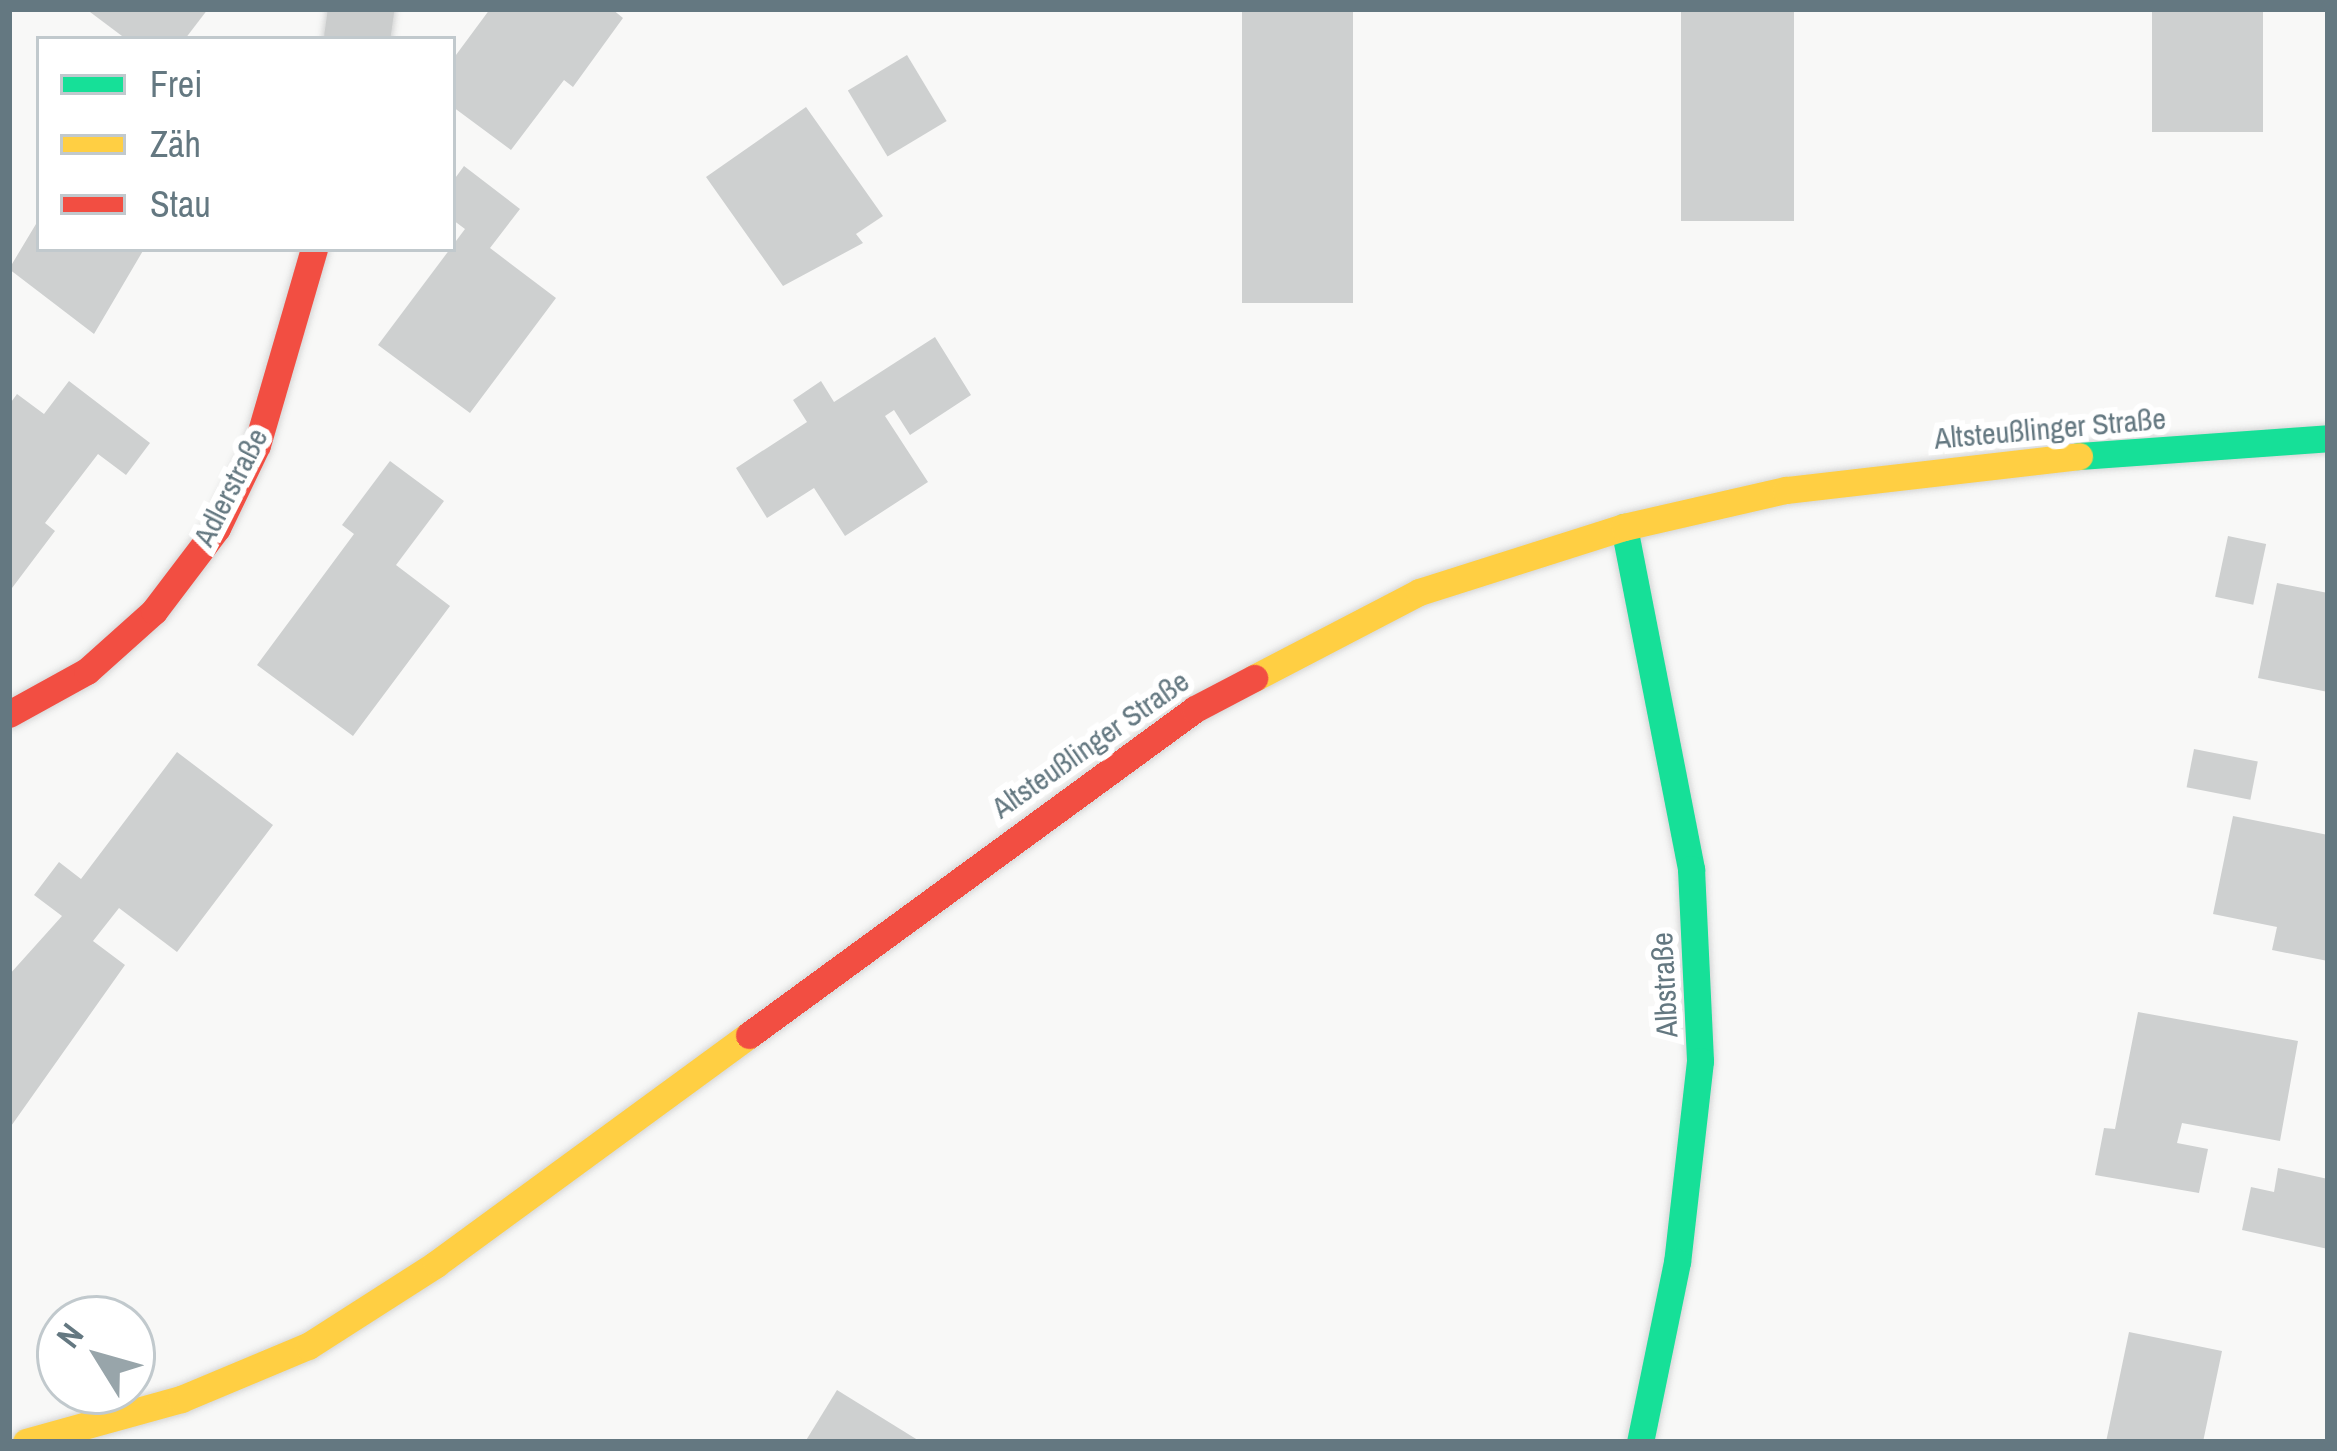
<!DOCTYPE html>
<meta charset="utf-8">
<style>
body{margin:0}
#map{position:relative;width:2337px;height:1451px;overflow:hidden;background:#f8f8f7;font-family:"Archivo Narrow",sans-serif}
div>[style]{position:absolute}
.building>*{inset:0;background:#ced0d0;transform-origin:0 0}
.roads{filter:drop-shadow(0 0 3px #d4d5d5) drop-shadow(0 0 3px #d4d5d5)}
.street>*{height:66px;margin:-33px;padding:0 33px;transform-origin:33px;border-radius:33px;background:#cbcdcd}
.fast>*{height:27px;margin:-13.5px;padding:0 13.5px;transform-origin:13.5px;border-radius:13.5px;background:#16e098}
.slow>*{height:27px;margin:-13.5px;padding:0 13.5px;transform-origin:13.5px;border-radius:13.5px;background:#ffcf43}
.jam>*{height:27px;margin:-13.5px;padding:0 13.5px;transform-origin:13.5px;border-radius:13.5px;background:#f24e42}
span{translate:-50% -50%;white-space:nowrap;text-align:center;line-height:1.15;-webkit-text-stroke:12px #fff;paint-order:stroke}
.street-label{font-size:30px;color:#647881}
.frame{position:absolute;inset:0;border:12px solid #647881;pointer-events:none}
.legend{position:absolute;left:36px;top:36px;width:420px;height:216px;box-sizing:border-box;background:#fff;border:3px solid #c1c9cd;margin:0;padding:15px 21px;list-style:none;font-size:36px;color:#647881}
.legend li{display:flex;align-items:center;gap:24px;height:60px}
.legend b{width:60px;border:3px solid #c1c9cd}
.north{position:absolute;left:36px;top:1295px;width:120px;height:120px;box-sizing:border-box;background:#fff;border:3px solid #c1c9cd;border-radius:50%;rotate:307deg;font-size:33px;font-weight:700;line-height:48px;text-align:center;color:#647881}
.north::after{content:'';display:block;margin:auto;width:42px;height:54px;background:#98a5aa;clip-path:polygon(50% 0,100% 100%,50% 72%,0 100%)}
</style>
<div id="map">
<div class="building">
<i style="clip-path:polygon(86px 9px,208px 9px,185px 39px,126px 39px)"></i>
<i style="clip-path:polygon(490px 9px,612px 9px,623px 18px,573px 87px,564px 80px,511px 150px,453px 107px,453px 59px)"></i>
<i style="left:1242px;top:9px;width:111px;height:294px"></i>
<i style="left:1681px;top:9px;width:113px;height:212px"></i>
<i style="left:2152px;top:9px;width:111px;height:123px"></i>
<i style="left:907px;top:55px;width:77px;height:69px;rotate:59deg"></i>
<i style="clip-path:polygon(806px 107px,883px 216px,856px 234px,863px 243px,783px 286px,706px 177px)"></i>
<i style="clip-path:polygon(464px 166px,520px 209px,490px 248px,556px 298px,470px 413px,378px 345px,465px 229px,453px 220px,453px 181px)"></i>
<i style="clip-path:polygon(39px 219px,39px 249px,144px 249px,94px 334px,9px 269px)"></i>
<i style="clip-path:polygon(935px 337px,971px 395px,910px 435px,894px 410px,885px 416px,928px 482px,845px 536px,814px 488px,767px 518px,736px 468px,807px 422px,793px 400px,821px 381px,834px 402px)"></i>
<i style="clip-path:polygon(69px 381px,150px 443px,126px 475px,98px 454px,45px 523px,55px 531px,9px 592px,9px 405px,17px 394px,44px 414px)"></i>
<i style="clip-path:polygon(390px 461px,444px 501px,396px 565px,450px 606px,353px 736px,257px 665px,354px 534px,342px 525px)"></i>
<i style="left:2228px;top:536px;width:39px;height:62px;rotate:12deg"></i>
<i style="clip-path:polygon(2277px 583px,2328px 593px,2328px 692px,2258px 678px)"></i>
<i style="left:2194px;top:749px;width:65px;height:39px;rotate:11deg"></i>
<i style="clip-path:polygon(177px 752px,273px 825px,177px 952px,119px 908px,93px 941px,125px 965px,9px 1129px,9px 975px,62px 916px,34px 895px,59px 862px,81px 879px)"></i>
<i style="clip-path:polygon(2233px 816px,2328px 835px,2328px 961px,2272px 950px,2277px 927px,2213px 914px)"></i>
<i style="clip-path:polygon(2138px 1012px,2298px 1041px,2280px 1141px,2182px 1123px,2177px 1143px,2208px 1149px,2199px 1193px,2095px 1175px,2104px 1128px,2115px 1129px)"></i>
<i style="clip-path:polygon(2278px 1168px,2328px 1179px,2328px 1249px,2242px 1230px,2251px 1187px,2274px 1192px)"></i>
<i style="clip-path:polygon(2129px 1332px,2222px 1351px,2203px 1442px,2106px 1442px)"></i>
<i style="clip-path:polygon(837px 1390px,921px 1442px,805px 1442px)"></i>
</div>
<div class="roads">
<div class="street">
<i style="left:357px;top:39px;width:30px;rotate:-82deg"></i>
</div>
<div class="fast">
<i style="left:2079px;top:456px;width:250px;rotate:-4.1deg"></i>
<i style="left:1624px;top:527px;width:349px;rotate:78.9deg"></i>
<i style="left:1691px;top:869px;width:192px;rotate:87.3deg"></i>
<i style="left:1700px;top:1061px;width:202px;rotate:96.5deg"></i>
<i style="left:1677px;top:1262px;width:184px;rotate:101.6deg"></i>
</div>
<div class="slow">
<i style="left:1254px;top:678px;width:186px;rotate:-27.5deg"></i>
<i style="left:1419px;top:592px;width:215px;rotate:-17.6deg"></i>
<i style="left:1624px;top:527px;width:166px;rotate:-12.9deg"></i>
<i style="left:1786px;top:490px;width:295px;rotate:-6.6deg"></i>
<i style="left:26px;top:1442px;width:161px;rotate:-15.5deg"></i>
<i style="left:181px;top:1399px;width:138px;rotate:-22.7deg"></i>
<i style="left:308px;top:1346px;width:152px;rotate:-32.6deg"></i>
<i style="left:436px;top:1264px;width:388px;rotate:-36.2deg"></i>
</div>
<div class="jam">
<i style="left:9px;top:714px;width:89px;rotate:-28.9deg"></i>
<i style="left:87px;top:671px;width:90px;rotate:-41.8deg"></i>
<i style="left:154px;top:611px;width:104px;rotate:-52.8deg"></i>
<i style="left:217px;top:528px;width:92px;rotate:-64.3deg"></i>
<i style="left:257px;top:445px;width:204px;rotate:-73.8deg"></i>
<i style="left:749px;top:1035px;width:552px;rotate:-36.16deg"></i>
<i style="left:1195px;top:709px;width:67px;rotate:-27.7deg"></i>
</div>
</div>
<div class="street-label">
<span style="left:2050px;top:428px;rotate:-5deg">Altsteußlinger Straße</span>
<span style="left:230px;top:487px;rotate:-63deg">Adlerstraße</span>
<span style="left:1090px;top:744px;rotate:-35deg">Altsteußlinger Straße</span>
<span style="left:1664px;top:985px;rotate:-93deg">Albstraße</span>
</div>
<div class="frame"></div>
<ul class="legend">
<li><b style="height:15px;background:#16e098"></b>Frei</li>
<li><b style="height:15px;background:#ffcf43"></b>Zäh</li>
<li><b style="height:15px;background:#f24e42"></b>Stau</li>
</ul>
<div class="north">N</div>
</div>
